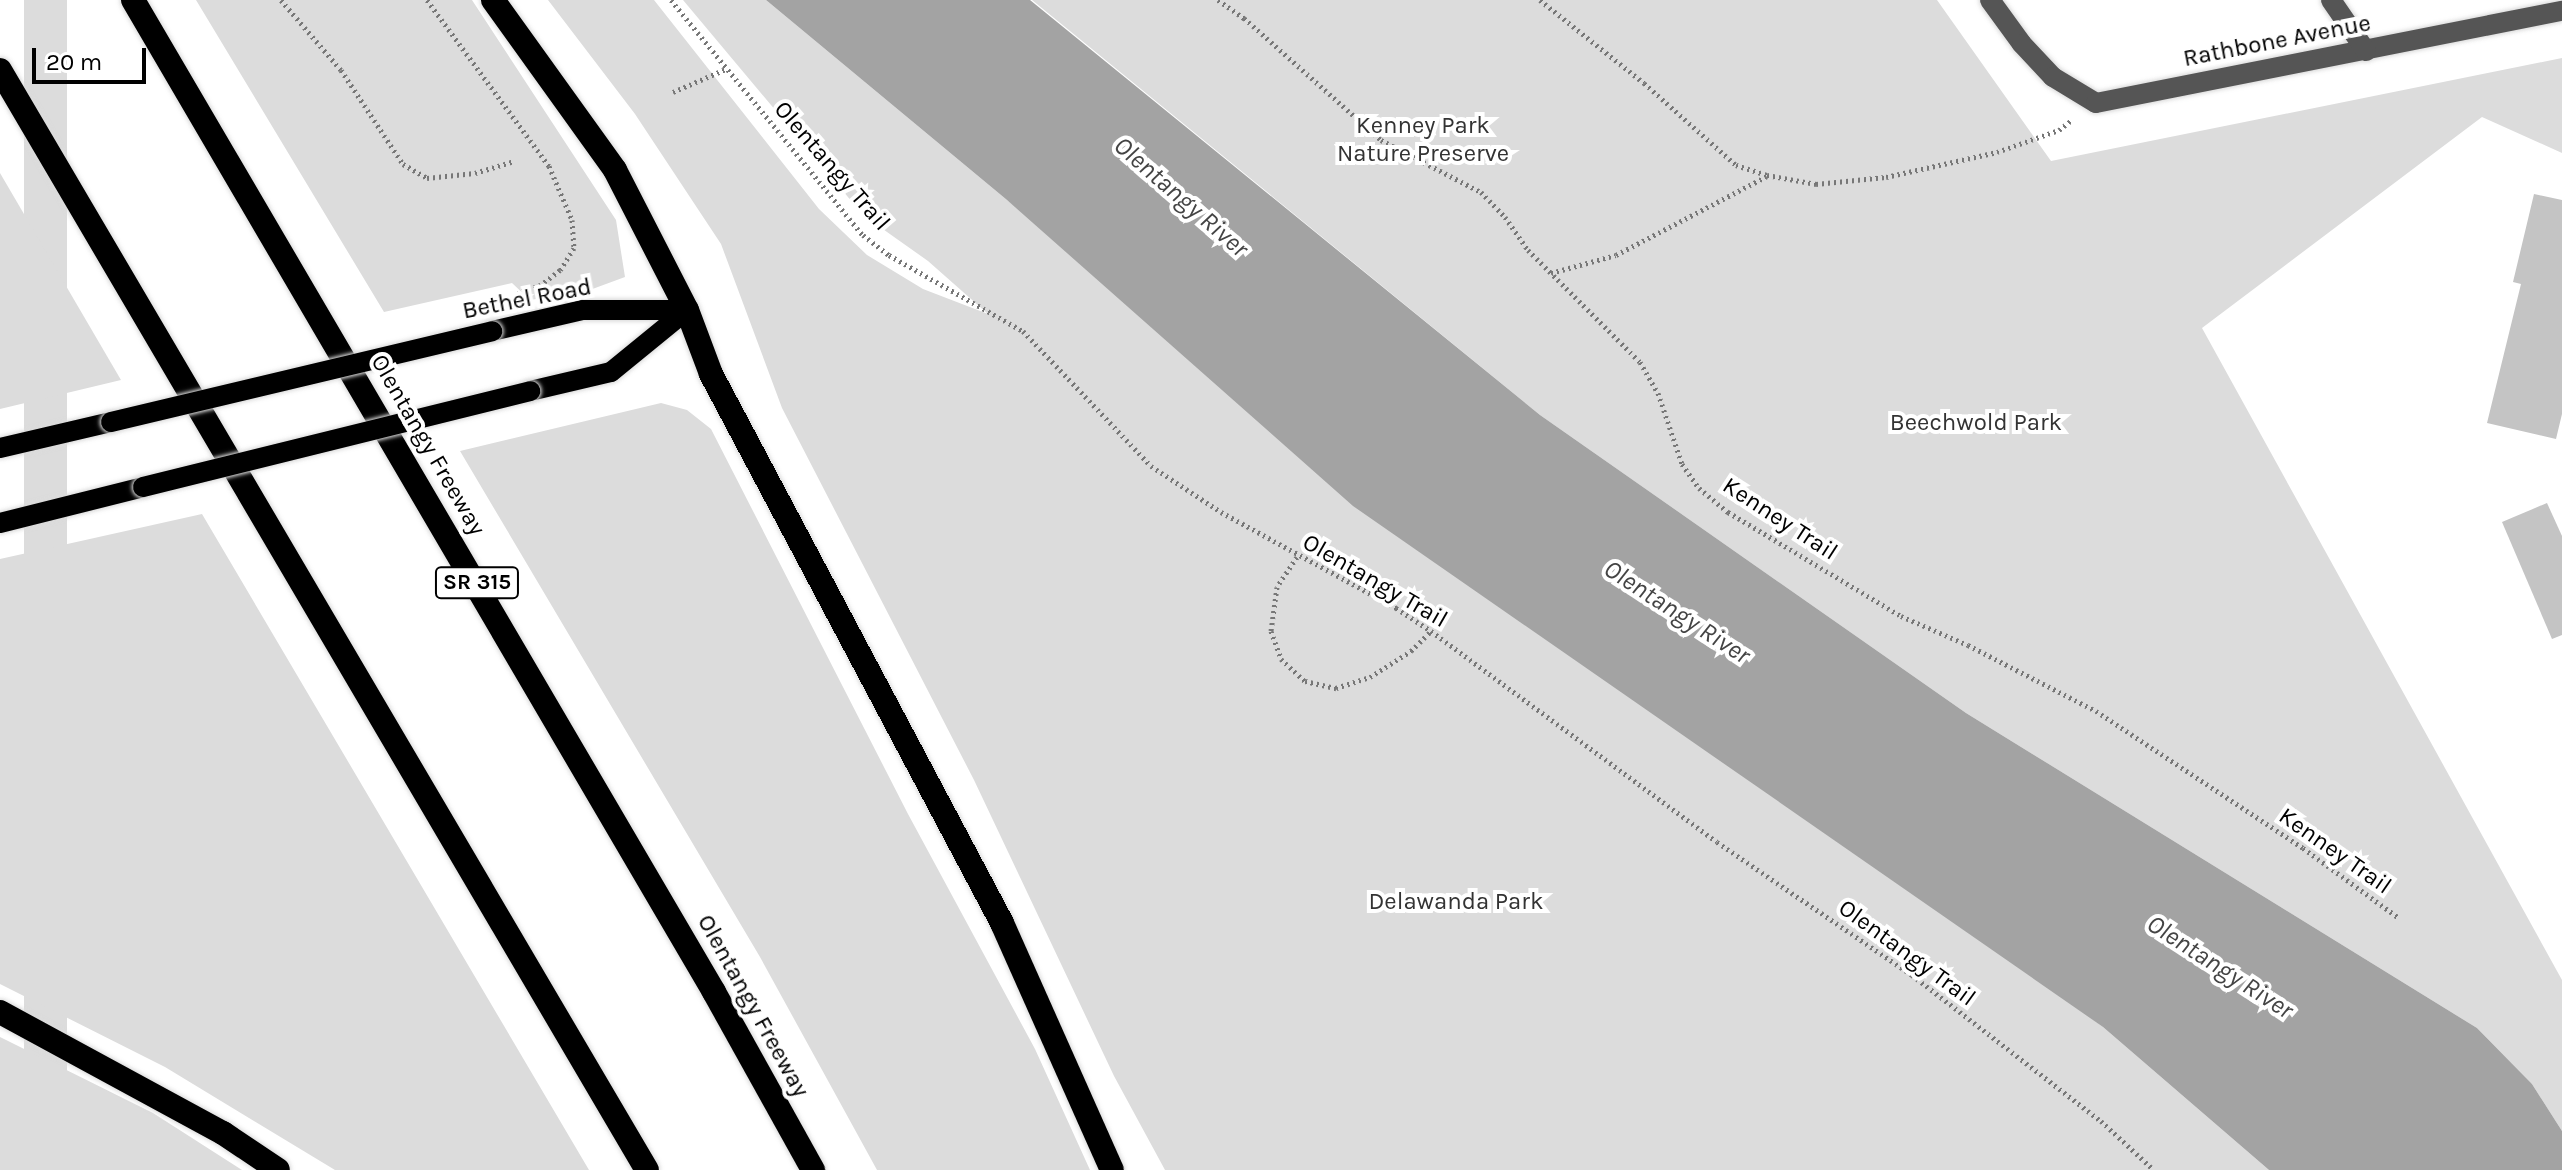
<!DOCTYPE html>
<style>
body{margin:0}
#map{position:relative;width:2562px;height:1170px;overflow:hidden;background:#fff;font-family:Karla,sans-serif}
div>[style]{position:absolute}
.green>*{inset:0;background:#dcdcdc;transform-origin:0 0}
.water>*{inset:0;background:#a3a3a3}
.building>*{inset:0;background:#c4c4c4}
.path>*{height:5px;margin-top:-2.5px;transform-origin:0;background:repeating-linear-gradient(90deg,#777 0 2px,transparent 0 6px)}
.roads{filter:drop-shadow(0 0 2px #dbdbdb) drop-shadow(0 0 2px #dbdbdb)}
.minor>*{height:20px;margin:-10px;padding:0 10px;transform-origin:10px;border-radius:10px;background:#555}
.major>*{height:20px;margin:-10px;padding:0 10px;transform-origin:10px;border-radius:10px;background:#000}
.highway>*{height:24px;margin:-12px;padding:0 12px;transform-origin:12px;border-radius:12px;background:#000}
.bridges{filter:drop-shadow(0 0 2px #dbdbdb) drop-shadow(0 0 2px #dbdbdb)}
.major-bridge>*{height:20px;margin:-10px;padding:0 10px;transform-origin:10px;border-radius:10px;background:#000}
span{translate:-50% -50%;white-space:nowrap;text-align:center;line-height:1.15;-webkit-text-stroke:8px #fff;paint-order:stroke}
.shield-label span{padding:2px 6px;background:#fff;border:2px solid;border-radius:6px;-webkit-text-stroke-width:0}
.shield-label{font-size:22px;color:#000;font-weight:700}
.street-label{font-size:24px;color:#000}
.park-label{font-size:24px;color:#333}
.water-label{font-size:26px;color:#444;font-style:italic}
.scale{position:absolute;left:32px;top:48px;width:114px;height:36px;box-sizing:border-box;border:4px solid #000;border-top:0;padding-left:10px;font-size:24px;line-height:28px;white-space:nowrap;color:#000;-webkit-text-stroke:6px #fff;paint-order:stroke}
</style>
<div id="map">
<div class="green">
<i style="left:24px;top:0;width:43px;height:1183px"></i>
<i style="clip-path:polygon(196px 0,472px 0,616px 220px,625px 277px,587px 291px,530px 300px,512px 283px,384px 312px)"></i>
<i style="clip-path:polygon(548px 0,654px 0,819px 209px,867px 255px,923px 289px,988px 314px,928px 261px,863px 215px,683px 0,766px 0,1007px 200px,2103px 1027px,2269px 1170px,1165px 1170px,1114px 1076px,974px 780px,782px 408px,721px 244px,635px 114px)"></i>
<i style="clip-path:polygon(1032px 0,1937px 0,2051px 161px,2562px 58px,2562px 153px,2482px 117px,2202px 328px,2562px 980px,2562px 1131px,2532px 1084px,2477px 1028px,1966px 713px,1540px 415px)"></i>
<i style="clip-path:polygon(0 173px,121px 380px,0 409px)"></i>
<i style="clip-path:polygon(661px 403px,687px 410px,711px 429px,908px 814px,1035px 1049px,1090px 1170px,877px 1170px,760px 957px,460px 451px)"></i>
<i style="clip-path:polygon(202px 514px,589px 1170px,335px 1170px,165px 1067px,0 984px,0 559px)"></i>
<i style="clip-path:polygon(0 1037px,153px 1113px,242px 1170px,0 1170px)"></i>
</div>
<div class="water">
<i style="clip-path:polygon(766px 0,1030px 0,1540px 415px,1966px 713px,2477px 1028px,2532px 1084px,2562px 1131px,2562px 1170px,2269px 1170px,2103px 1027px,1353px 506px,1007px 200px)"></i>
</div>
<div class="building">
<i style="clip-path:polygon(2534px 194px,2562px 200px,2562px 414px,2556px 439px,2487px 423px,2521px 284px,2513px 282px)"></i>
<i style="clip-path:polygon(2547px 503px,2562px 536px,2562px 635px,2552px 639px,2502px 522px)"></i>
</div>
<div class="path">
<i style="left:281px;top:0;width:92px;rotate:49.4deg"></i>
<i style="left:341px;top:70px;width:113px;rotate:56.6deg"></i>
<i style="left:403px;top:164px;width:28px;rotate:30deg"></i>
<i style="left:427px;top:178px;width:48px;rotate:-5.9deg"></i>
<i style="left:475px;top:173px;width:39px;rotate:-17deg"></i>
<i style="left:427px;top:0;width:206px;rotate:53.7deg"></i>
<i style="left:549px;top:166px;width:59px;rotate:66.9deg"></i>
<i style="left:572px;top:220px;width:28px;rotate:86deg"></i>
<i style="left:574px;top:248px;width:26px;rotate:122deg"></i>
<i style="left:560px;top:270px;width:24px;rotate:142deg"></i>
<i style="left:541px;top:285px;width:24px;rotate:163deg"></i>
<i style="left:671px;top:0;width:303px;rotate:50.8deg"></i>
<i style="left:863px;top:235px;width:33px;rotate:38deg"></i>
<i style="left:889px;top:255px;width:154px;rotate:29.6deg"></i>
<i style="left:1023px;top:331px;width:186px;rotate:46.5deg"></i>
<i style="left:1151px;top:466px;width:84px;rotate:33.3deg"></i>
<i style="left:1221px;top:512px;width:200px;rotate:28.7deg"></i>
<i style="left:1396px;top:608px;width:42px;rotate:33.3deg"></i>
<i style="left:1431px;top:631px;width:355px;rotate:36.4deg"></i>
<i style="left:1717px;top:842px;width:236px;rotate:34.3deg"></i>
<i style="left:1912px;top:975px;width:239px;rotate:37.7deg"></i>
<i style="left:2101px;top:1121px;width:72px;rotate:42.8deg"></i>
<i style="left:1218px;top:0;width:32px;rotate:35deg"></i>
<i style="left:1244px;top:18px;width:183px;rotate:41.7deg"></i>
<i style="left:1381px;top:140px;width:113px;rotate:27.5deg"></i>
<i style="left:1481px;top:192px;width:35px;rotate:46deg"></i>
<i style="left:1505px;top:217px;width:40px;rotate:55.1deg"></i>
<i style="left:1528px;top:250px;width:158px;rotate:45deg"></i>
<i style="left:1640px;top:362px;width:36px;rotate:60deg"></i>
<i style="left:1658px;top:393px;width:75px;rotate:71.3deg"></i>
<i style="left:1682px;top:464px;width:29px;rotate:55deg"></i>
<i style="left:1699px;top:488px;width:38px;rotate:40deg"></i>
<i style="left:1728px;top:512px;width:202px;rotate:31deg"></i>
<i style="left:1901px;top:616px;width:73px;rotate:23.4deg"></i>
<i style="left:1968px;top:645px;width:144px;rotate:27.3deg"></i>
<i style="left:2096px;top:711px;width:248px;rotate:33.5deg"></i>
<i style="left:2303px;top:848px;width:119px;rotate:36.1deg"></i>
<i style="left:1540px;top:0;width:133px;rotate:38.6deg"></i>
<i style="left:1644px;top:83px;width:123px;rotate:41.7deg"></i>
<i style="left:1736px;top:165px;width:33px;rotate:18deg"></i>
<i style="left:1767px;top:175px;width:50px;rotate:10.4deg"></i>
<i style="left:1816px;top:184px;width:70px;rotate:-5.7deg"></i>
<i style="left:1886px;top:177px;width:114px;rotate:-12.7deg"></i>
<i style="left:1997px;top:152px;width:66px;rotate:-19.5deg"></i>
<i style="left:2059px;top:130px;width:16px;rotate:-38deg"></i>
<i style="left:673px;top:92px;width:58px;rotate:-23.5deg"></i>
<i style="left:1551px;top:273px;width:67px;rotate:-15.5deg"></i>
<i style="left:1616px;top:255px;width:170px;rotate:-27.6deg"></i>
<i style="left:1297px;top:557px;width:36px;rotate:124deg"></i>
<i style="left:1277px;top:587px;width:44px;rotate:97.8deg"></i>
<i style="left:1271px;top:631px;width:30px;rotate:70deg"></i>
<i style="left:1281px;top:659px;width:33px;rotate:43deg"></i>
<i style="left:1305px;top:681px;width:32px;rotate:13deg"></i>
<i style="left:1336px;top:688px;width:36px;rotate:-18deg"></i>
<i style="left:1370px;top:677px;width:49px;rotate:-32.4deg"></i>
<i style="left:1411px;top:651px;width:28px;rotate:-45deg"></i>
</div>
<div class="roads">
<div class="minor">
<i style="left:1990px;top:0;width:54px;rotate:54deg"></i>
<i style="left:2022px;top:44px;width:45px;rotate:46.8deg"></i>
<i style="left:2053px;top:77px;width:50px;rotate:31.2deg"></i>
<i style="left:2096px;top:103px;width:475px;rotate:-11.2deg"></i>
<i style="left:2331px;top:0;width:62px;rotate:55.5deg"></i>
</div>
<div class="major">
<i style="left:492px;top:331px;width:93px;rotate:-13deg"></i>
<i style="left:583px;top:310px;width:104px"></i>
<i style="left:530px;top:391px;width:83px;rotate:-13.2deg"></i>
<i style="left:611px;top:372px;width:98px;rotate:-39.2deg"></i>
<i style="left:0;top:448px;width:114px;rotate:-13.2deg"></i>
<i style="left:0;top:523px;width:147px;rotate:-14.1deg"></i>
</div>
<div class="highway">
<i style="left:133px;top:0;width:1150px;rotate:59.64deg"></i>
<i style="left:714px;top:992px;width:204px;rotate:60.9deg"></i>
<i style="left:493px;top:0;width:209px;rotate:54.3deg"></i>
<i style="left:615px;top:170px;width:157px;rotate:62.8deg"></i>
<i style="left:687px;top:310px;width:68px;rotate:69.4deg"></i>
<i style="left:711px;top:374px;width:621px;rotate:62.07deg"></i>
<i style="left:1002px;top:923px;width:270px;rotate:66deg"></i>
<i style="left:0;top:70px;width:1276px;rotate:59.54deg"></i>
<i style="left:0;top:1012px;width:254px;rotate:28.5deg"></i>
<i style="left:223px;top:1133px;width:66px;rotate:33.9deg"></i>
</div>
</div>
<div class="bridges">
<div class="major-bridge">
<i style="left:111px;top:422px;width:392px;rotate:-13.4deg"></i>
<i style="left:143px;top:487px;width:399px;rotate:-13.9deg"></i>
</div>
</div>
<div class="shield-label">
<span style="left:477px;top:583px">SR 315</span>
</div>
<div class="street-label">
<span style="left:2277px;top:41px;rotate:-11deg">Rathbone Avenue</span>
<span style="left:832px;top:166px;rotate:49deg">Olentangy Trail</span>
<span style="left:527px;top:299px;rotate:-11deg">Bethel Road</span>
<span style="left:428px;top:445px;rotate:60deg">Olentangy Freeway</span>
<span style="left:1780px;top:519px;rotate:33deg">Kenney Trail</span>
<span style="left:1375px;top:581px;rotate:30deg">Olentangy Trail</span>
<span style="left:2335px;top:851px;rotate:35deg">Kenney Trail</span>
<span style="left:1907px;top:953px;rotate:36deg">Olentangy Trail</span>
<span style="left:753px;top:1006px;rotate:61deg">Olentangy Freeway</span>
</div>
<div class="park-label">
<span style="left:1423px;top:140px">Kenney Park<br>Nature Preserve</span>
<span style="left:1976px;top:423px">Beechwold Park</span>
<span style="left:1456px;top:902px">Delawanda Park</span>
</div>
<div class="water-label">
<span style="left:1181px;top:197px;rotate:41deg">Olentangy River</span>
<span style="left:1677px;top:612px;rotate:33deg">Olentangy River</span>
<span style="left:2220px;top:967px;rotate:33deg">Olentangy River</span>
</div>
<div class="scale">20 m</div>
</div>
